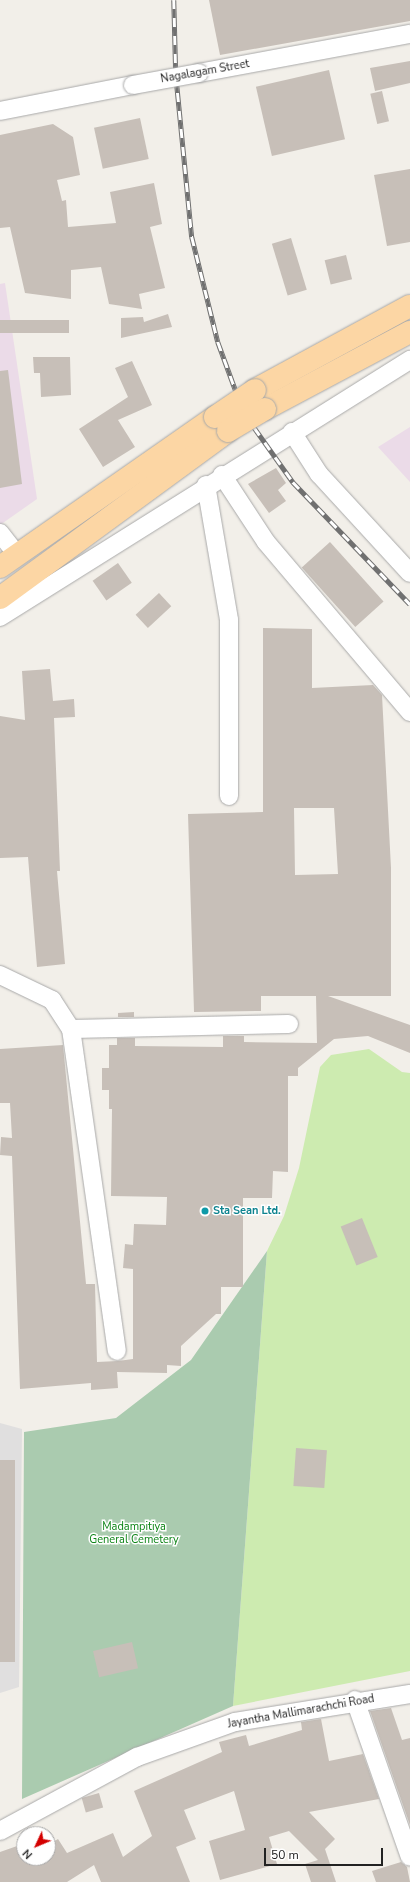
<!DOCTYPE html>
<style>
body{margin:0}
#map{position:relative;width:410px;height:1882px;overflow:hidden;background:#f2efe9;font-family:"Nunito Sans",sans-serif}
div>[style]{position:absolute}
.residential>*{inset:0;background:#e0dfdf}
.industrial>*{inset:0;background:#ebdbe8}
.grass>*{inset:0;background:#cdebb0}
.cemetery>*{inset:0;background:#aacbaf}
.building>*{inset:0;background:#c7bfb8;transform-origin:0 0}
.roads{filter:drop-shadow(0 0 1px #a9a9a9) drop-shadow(0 0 1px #a9a9a9)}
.minor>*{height:18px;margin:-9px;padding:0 9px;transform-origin:9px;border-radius:9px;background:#fff}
.major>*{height:22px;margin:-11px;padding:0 11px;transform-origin:11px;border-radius:11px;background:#fcd6a4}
.rail>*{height:4.5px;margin-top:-2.25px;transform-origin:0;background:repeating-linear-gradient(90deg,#fff 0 9px,#707070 0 18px);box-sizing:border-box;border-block:1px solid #707070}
.bridges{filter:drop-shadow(0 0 1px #a9a9a9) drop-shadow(0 0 1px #a9a9a9)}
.minor-bridge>*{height:18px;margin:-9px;padding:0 9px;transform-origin:9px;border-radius:9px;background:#fff}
.major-bridge>*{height:22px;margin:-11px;padding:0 11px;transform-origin:11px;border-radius:11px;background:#fcd6a4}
.dots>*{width:11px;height:11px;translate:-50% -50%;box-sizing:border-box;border:2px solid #fff;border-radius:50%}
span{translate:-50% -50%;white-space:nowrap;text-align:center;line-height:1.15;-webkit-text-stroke:3px #fff;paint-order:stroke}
.street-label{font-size:11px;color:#222}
.culture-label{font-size:11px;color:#0d838f;font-weight:700}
.left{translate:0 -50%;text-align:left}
.park-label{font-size:11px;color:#0c8416}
.north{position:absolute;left:16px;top:1826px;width:40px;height:40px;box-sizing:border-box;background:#fff;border:1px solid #a7a7a7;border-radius:50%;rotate:226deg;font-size:11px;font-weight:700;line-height:16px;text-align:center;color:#222}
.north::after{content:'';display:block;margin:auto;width:14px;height:18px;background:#d40000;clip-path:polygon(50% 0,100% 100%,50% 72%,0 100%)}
.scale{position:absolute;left:264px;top:1848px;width:119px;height:18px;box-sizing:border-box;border:2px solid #222;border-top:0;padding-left:5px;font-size:12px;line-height:14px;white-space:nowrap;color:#222;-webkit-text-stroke:3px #fff;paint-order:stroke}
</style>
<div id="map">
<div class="residential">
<i style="clip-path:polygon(0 1423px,22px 1429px,19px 1687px,0 1693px)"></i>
</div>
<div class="industrial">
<i style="clip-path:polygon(5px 283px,37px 499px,0 525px,0 284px)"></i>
<i style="clip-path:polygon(410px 427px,410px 482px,378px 447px)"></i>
</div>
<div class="grass">
<i style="clip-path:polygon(369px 1049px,402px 1072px,410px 1073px,410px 1671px,233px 1706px,267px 1251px,284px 1216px,299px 1168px,320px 1067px,331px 1055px)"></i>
</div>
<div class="cemetery">
<i style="clip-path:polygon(267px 1251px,233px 1706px,22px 1799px,24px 1432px,116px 1418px,191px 1360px)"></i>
</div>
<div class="building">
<i style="clip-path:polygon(209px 0,410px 0,410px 21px,220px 55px)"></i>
<i style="clip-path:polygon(410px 61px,410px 83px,375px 91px,370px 68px)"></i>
<i style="left:329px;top:70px;width:71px;height:75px;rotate:77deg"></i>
<i style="left:382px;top:91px;width:31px;height:12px;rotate:77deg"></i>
<i style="left:140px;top:118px;width:42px;height:47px;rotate:78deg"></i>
<i style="clip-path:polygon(53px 124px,73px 137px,80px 175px,57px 180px,62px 201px,66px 200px,68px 227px,116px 223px,110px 192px,154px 183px,162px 224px,150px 227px,165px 288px,139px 294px,142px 309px,109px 304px,101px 267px,71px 270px,71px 299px,25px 293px,10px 227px,0 228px,0 135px)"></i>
<i style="clip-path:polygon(410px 169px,410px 242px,387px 246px,374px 175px)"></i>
<i style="left:291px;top:238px;width:54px;height:20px;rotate:73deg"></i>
<i style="left:346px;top:255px;width:25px;height:22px;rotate:76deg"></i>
<i style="clip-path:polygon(168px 314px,172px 327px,121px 338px,121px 318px,143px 317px,144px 322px)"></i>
<i style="left:69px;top:320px;width:13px;height:69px;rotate:90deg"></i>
<i style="clip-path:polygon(33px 357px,70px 357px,71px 395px,41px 397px,40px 373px,34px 373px)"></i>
<i style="clip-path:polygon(132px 361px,152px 405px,118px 420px,135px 447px,103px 467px,79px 429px,128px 397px,115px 368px)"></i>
<i style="clip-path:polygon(8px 370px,22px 484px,0 488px,0 371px)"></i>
<i style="clip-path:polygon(276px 468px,286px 483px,278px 490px,286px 501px,269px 513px,248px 484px)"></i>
<i style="left:330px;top:542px;width:80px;height:38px;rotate:48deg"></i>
<i style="left:118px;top:563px;width:24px;height:31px;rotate:55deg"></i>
<i style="left:159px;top:593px;width:18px;height:32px;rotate:47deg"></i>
<i style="clip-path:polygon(evenodd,263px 628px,312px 629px,312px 688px,373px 685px,382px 695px,391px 868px,391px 996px,328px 996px,410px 1025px,410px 1053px,368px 1036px,334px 1039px,298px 1068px,298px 1076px,288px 1076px,288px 1172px,273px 1171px,272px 1198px,243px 1198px,243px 1287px,221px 1287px,221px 1314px,216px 1314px,181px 1346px,181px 1366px,167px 1365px,167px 1373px,117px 1372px,118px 1388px,91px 1390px,91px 1383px,20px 1389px,12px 1156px,0 1155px,1px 1137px,12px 1138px,10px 1103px,0 1103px,0 1049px,63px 1045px,86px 1284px,95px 1284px,97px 1362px,118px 1361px,133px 1359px,133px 1269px,123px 1268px,125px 1244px,133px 1245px,134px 1224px,166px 1225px,167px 1197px,111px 1196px,112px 1109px,109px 1109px,109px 1090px,102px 1090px,102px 1068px,109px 1068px,109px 1045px,117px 1045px,117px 1038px,135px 1038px,135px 1046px,223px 1047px,223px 1036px,244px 1036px,244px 1042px,317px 1043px,316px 996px,261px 996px,261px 1011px,194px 1012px,188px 814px,263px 812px,263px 628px,294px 808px,334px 808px,338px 874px,295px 875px,294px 808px)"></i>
<i style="clip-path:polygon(50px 669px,53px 701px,74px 699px,75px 717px,54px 718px,60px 871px,57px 871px,65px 964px,37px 967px,28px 857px,0 858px,0 716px,25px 720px,22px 671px)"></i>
<i style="clip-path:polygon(134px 1012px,134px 1017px,118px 1017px,118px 1013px)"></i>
<i style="left:362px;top:1218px;width:42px;height:23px;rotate:68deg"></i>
<i style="left:296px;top:1448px;width:31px;height:38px;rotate:4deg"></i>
<i style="left:0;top:1460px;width:15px;height:202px"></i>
<i style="left:132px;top:1642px;width:27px;height:40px;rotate:77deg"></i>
<i style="clip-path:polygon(391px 1708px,402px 1740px,410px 1738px,410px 1825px,370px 1711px)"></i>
<i style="clip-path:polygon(321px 1719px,329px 1761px,363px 1754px,379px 1799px,309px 1812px,335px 1839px,325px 1849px,336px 1882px,311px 1882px,305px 1864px,318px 1860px,289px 1831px,269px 1837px,277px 1864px,220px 1880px,209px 1841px,245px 1830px,234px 1791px,184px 1810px,196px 1839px,176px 1847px,190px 1882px,101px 1882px,94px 1865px,67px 1882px,0 1882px,0 1852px,20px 1845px,24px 1858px,48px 1858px,48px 1845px,58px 1839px,67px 1853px,113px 1833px,123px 1857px,152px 1836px,134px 1791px,222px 1752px,219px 1742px,246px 1735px,249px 1746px,302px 1730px,301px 1722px)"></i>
<i style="left:99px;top:1793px;width:15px;height:18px;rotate:74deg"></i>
<i style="clip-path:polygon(401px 1862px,407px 1867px,410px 1882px,376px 1882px,372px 1871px)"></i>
</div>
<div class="roads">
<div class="minor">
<i style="left:199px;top:73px;width:215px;rotate:-10.5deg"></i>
<i style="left:0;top:111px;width:136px;rotate:-11.1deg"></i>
<i style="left:292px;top:432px;width:50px;rotate:57.3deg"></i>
<i style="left:319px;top:474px;width:134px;rotate:47.4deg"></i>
<i style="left:222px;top:475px;width:80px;rotate:56.7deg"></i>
<i style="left:266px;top:542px;width:223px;rotate:49.7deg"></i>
<i style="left:206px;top:485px;width:137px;rotate:80.3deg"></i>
<i style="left:229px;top:620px;width:176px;rotate:90deg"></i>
<i style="left:0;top:533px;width:28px;rotate:52deg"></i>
<i style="left:0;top:617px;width:484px;rotate:-32.1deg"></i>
<i style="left:0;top:975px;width:58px;rotate:25.7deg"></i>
<i style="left:52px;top:1000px;width:35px;rotate:57deg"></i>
<i style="left:71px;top:1029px;width:325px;rotate:81.9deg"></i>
<i style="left:71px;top:1029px;width:218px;rotate:-1.3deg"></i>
<i style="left:355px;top:1700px;width:166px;rotate:70.7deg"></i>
<i style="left:0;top:1831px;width:156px;rotate:-28.4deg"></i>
<i style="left:137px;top:1757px;width:104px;rotate:-19.7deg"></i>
<i style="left:235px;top:1722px;width:177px;rotate:-9.1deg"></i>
</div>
<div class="major">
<i style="left:255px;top:390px;width:176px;rotate:-28.5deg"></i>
<i style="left:265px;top:409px;width:164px;rotate:-28deg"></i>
<i style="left:0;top:567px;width:262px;rotate:-34.9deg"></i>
<i style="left:0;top:598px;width:283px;rotate:-36.2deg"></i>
</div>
</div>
<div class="rail">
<i style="left:174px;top:0;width:75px;rotate:88.5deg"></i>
<i style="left:176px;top:75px;width:163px;rotate:84.4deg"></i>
<i style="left:192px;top:237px;width:108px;rotate:76.1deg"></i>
<i style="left:218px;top:342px;width:76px;rotate:69.9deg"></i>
<i style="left:244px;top:413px;width:85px;rotate:54.6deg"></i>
<i style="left:293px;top:482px;width:169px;rotate:46.2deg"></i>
</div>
<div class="bridges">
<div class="minor-bridge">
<i style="left:133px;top:85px;width:67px;rotate:-10.3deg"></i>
</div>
<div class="major-bridge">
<i style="left:215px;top:417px;width:48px;rotate:-34deg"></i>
<i style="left:228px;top:431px;width:43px;rotate:-30.7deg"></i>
</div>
</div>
<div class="dots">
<i style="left:205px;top:1211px;background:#0f9aa8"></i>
</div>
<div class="street-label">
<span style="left:205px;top:72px;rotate:-10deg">Nagalagam Street</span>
<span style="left:301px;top:1712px;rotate:-10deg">Jayantha Mallimarachchi Road</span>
</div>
<div class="culture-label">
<span class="left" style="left:213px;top:1211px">Sta Sean Ltd.</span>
</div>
<div class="park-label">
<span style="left:134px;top:1534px">Madampitiya<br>General Cemetery</span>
</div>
<div class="north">N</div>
<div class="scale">50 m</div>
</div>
